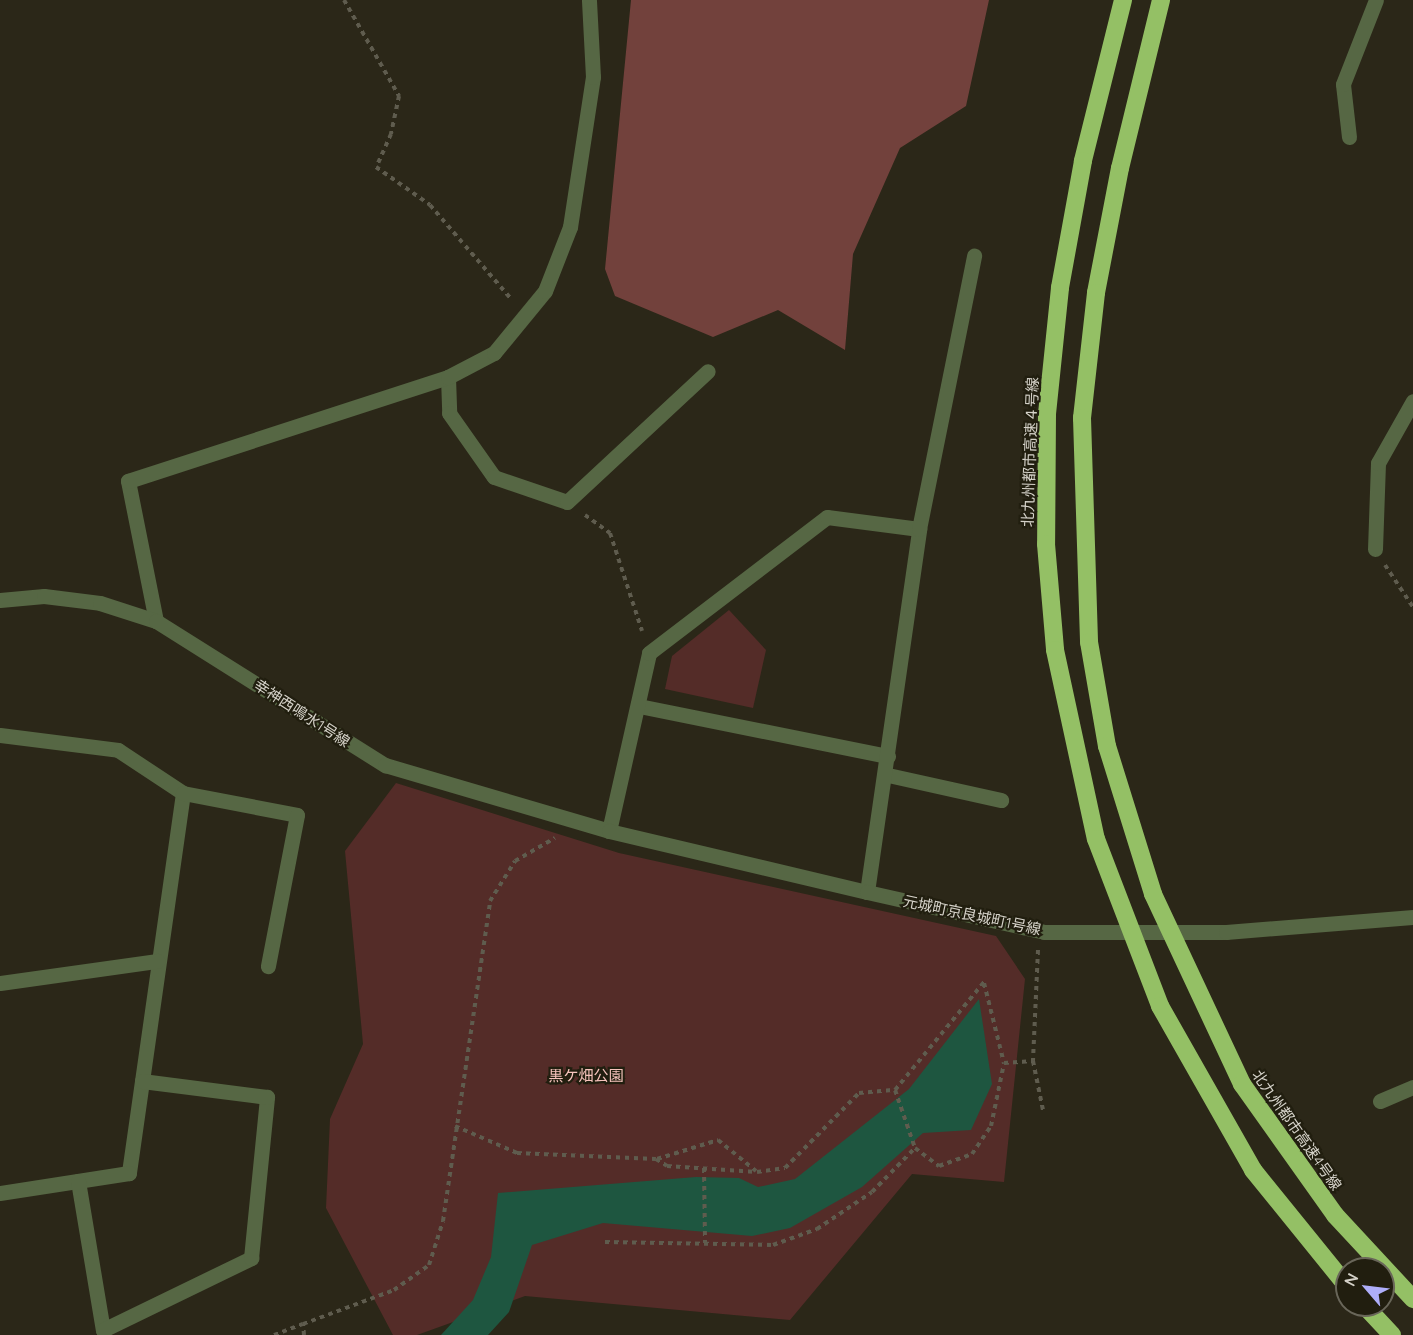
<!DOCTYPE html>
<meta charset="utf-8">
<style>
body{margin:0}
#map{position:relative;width:1413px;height:1335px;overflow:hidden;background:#2b2718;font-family:Quicksand,"Noto Sans JP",sans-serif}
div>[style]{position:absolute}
.green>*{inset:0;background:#542c28}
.forest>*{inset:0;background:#72413c}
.water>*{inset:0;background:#1e5640}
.path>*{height:4px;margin-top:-2px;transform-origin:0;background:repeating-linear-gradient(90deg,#5f5c4e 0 4.5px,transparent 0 9px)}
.minor>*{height:15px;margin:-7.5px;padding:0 7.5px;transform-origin:7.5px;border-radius:7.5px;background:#566744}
.tertiary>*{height:15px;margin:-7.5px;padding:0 7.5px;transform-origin:7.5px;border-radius:7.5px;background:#566744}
.motorway>*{height:18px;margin:-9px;padding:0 9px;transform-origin:9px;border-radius:9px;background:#94c065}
span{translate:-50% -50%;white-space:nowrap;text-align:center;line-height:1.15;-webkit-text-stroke:4.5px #211e0f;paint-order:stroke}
.street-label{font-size:15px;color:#d5d2c9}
.park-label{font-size:15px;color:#f7c4bd}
.north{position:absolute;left:1335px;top:1257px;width:60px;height:60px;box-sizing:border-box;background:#211e0f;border:2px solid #696659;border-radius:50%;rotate:298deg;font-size:16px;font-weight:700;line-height:24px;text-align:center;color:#d5d2c9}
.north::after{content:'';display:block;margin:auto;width:21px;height:27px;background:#aeaefa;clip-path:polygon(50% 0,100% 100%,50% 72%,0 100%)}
</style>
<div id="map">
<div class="green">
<i style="clip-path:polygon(729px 610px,766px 650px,753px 708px,665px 689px,672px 656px)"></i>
<i style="clip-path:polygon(396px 783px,619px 853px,996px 936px,1025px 979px,1004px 1182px,912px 1174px,790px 1320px,525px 1296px,417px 1335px,393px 1335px,326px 1208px,330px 1119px,363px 1044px,345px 851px)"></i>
</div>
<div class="forest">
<i style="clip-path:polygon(631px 0,989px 0,966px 106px,900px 148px,853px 254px,845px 350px,778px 310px,713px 337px,615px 296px,605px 269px)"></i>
</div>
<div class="water">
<i style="clip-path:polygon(979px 999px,992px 1084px,971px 1130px,923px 1133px,862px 1187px,790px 1228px,752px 1236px,603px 1223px,532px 1245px,509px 1312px,488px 1335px,441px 1335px,473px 1300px,491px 1257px,498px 1193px,696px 1177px,739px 1178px,758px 1187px,795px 1179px,909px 1089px)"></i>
</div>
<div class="path">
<i style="left:344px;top:0;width:111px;rotate:60.2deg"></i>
<i style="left:399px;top:96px;width:39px;rotate:102deg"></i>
<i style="left:391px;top:134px;width:36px;rotate:114deg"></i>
<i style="left:376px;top:167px;width:66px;rotate:35.1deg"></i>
<i style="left:430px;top:205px;width:125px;rotate:49.2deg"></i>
<i style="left:585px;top:515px;width:31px;rotate:36deg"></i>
<i style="left:610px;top:533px;width:103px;rotate:71.9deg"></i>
<i style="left:1385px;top:565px;width:50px;rotate:56.3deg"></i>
<i style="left:1038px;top:950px;width:111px;rotate:92.6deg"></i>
<i style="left:1033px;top:1061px;width:50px;rotate:78.5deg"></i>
<i style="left:984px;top:983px;width:82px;rotate:76deg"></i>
<i style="left:895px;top:1090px;width:61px;rotate:71deg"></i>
<i style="left:915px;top:1148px;width:30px;rotate:37deg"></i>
<i style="left:939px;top:1166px;width:35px;rotate:-20deg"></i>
<i style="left:972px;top:1154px;width:34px;rotate:-56deg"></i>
<i style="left:991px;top:1126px;width:64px;rotate:-78.3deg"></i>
<i style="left:1004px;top:1063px;width:29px;rotate:-4deg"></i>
<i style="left:455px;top:1126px;width:68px;rotate:23.5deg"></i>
<i style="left:517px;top:1153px;width:139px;rotate:2.5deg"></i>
<i style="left:656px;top:1159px;width:13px;rotate:32deg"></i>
<i style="left:667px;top:1166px;width:90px;rotate:3.8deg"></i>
<i style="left:757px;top:1172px;width:28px;rotate:-8deg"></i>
<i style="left:785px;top:1168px;width:105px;rotate:-45.4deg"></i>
<i style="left:859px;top:1093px;width:36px;rotate:-5deg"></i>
<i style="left:895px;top:1090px;width:140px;rotate:-50.5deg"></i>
<i style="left:657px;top:1159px;width:64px;rotate:-17.3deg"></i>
<i style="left:718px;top:1140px;width:49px;rotate:39.2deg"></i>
<i style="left:704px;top:1168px;width:75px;rotate:89.2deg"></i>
<i style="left:605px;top:1242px;width:168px;rotate:1deg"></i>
<i style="left:773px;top:1245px;width:47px;rotate:-20deg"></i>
<i style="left:817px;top:1229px;width:66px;rotate:-33.9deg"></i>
<i style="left:872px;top:1192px;width:62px;rotate:-45.7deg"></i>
<i style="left:274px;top:1335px;width:31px;rotate:-21deg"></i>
<i style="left:304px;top:1335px;width:11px;rotate:-95deg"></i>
<i style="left:303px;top:1324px;width:97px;rotate:-20.5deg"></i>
<i style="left:394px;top:1290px;width:43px;rotate:-35.5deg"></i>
<i style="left:429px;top:1265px;width:46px;rotate:-72.3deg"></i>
<i style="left:443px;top:1221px;width:323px;rotate:-81.6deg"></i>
<i style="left:490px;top:901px;width:47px;rotate:-58deg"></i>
<i style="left:515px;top:861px;width:46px;rotate:-29.9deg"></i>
</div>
<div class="minor">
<i style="left:1349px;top:137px;width:53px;rotate:-96.5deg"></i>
<i style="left:1343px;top:84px;width:90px;rotate:-68.6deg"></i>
<i style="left:448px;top:377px;width:36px;rotate:88deg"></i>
<i style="left:449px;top:413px;width:78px;rotate:54.9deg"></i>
<i style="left:494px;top:477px;width:77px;rotate:18.9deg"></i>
<i style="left:567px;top:502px;width:192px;rotate:-42.9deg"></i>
<i style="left:1375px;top:549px;width:86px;rotate:-88deg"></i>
<i style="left:1378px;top:463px;width:71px;rotate:-60.6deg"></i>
<i style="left:156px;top:621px;width:143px;rotate:-101.3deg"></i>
<i style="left:128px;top:481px;width:336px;rotate:-18deg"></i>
<i style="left:448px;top:377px;width:52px;rotate:-27.6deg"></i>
<i style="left:494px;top:353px;width:80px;rotate:-50.6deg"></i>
<i style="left:545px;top:291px;width:69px;rotate:-68.7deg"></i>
<i style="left:570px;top:227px;width:152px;rotate:-81.3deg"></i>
<i style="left:593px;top:77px;width:77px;rotate:-93deg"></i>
<i style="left:639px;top:706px;width:254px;rotate:11.4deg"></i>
<i style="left:0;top:735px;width:119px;rotate:7.2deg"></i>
<i style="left:118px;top:750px;width:78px;rotate:33.5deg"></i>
<i style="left:183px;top:793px;width:384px;rotate:98.1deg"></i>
<i style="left:129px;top:1173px;width:131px;rotate:171.2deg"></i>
<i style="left:888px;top:775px;width:116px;rotate:12.5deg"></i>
<i style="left:183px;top:793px;width:116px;rotate:10.9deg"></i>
<i style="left:297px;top:815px;width:154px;rotate:100.9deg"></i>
<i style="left:609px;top:831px;width:182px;rotate:-77.3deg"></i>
<i style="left:649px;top:653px;width:224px;rotate:-37.4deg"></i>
<i style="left:827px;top:517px;width:93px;rotate:7.4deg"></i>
<i style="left:867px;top:892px;width:367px;rotate:-81.8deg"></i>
<i style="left:919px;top:529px;width:279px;rotate:-78.6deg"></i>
<i style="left:0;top:983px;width:159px;rotate:-8deg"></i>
<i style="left:1380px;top:1101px;width:36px;rotate:-23deg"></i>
<i style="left:78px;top:1181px;width:151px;rotate:80.5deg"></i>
<i style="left:103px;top:1330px;width:165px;rotate:-25.9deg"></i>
<i style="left:251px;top:1258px;width:162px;rotate:-84.3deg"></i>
<i style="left:267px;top:1097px;width:126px;rotate:-172.7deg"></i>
</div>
<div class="tertiary">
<i style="left:0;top:600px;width:44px;rotate:-5.2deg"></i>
<i style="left:44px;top:596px;width:56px;rotate:7.1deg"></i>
<i style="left:100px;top:603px;width:59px;rotate:17.8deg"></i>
<i style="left:156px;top:621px;width:271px;rotate:32.2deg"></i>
<i style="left:385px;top:765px;width:234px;rotate:16.4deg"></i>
<i style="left:609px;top:831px;width:265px;rotate:13.3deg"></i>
<i style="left:867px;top:892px;width:181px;rotate:12.7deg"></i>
<i style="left:1044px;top:932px;width:182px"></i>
<i style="left:1226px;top:932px;width:188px;rotate:-4.6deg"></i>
</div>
<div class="motorway">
<i style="left:1123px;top:0;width:166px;rotate:104deg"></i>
<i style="left:1083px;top:161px;width:129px;rotate:100.3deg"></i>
<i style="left:1060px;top:288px;width:127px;rotate:95.9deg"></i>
<i style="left:1047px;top:414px;width:130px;rotate:90.4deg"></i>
<i style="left:1046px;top:544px;width:106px;rotate:85.1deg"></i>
<i style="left:1055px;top:650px;width:193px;rotate:77.8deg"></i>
<i style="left:1096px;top:839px;width:179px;rotate:69deg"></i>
<i style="left:1160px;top:1006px;width:189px;rotate:60.4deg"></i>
<i style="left:1253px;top:1170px;width:149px;rotate:51deg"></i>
<i style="left:1161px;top:0;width:173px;rotate:103.7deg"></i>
<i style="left:1120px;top:168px;width:127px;rotate:100.9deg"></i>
<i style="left:1096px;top:293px;width:126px;rotate:96.4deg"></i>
<i style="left:1082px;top:418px;width:224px;rotate:88.2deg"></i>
<i style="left:1089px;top:642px;width:106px;rotate:80.2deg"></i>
<i style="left:1107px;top:746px;width:155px;rotate:72.7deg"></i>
<i style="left:1153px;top:894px;width:210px;rotate:64.9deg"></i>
<i style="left:1242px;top:1084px;width:161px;rotate:54.6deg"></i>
<i style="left:1335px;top:1215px;width:115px;rotate:47.1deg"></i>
<i style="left:1364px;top:1305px;width:41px;rotate:47deg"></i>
</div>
<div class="street-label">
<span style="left:1030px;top:452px;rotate:-88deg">北九州都市高速４号線</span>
<span style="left:302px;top:713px;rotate:33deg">幸神西鳴水1号線</span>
<span style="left:972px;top:915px;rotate:12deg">元城町京良城町1号線</span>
<span style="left:1297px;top:1130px;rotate:55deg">北九州都市高速4号線</span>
</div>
<div class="park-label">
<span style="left:586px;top:1076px">黒ケ畑公園</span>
</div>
<div class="north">N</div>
</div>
